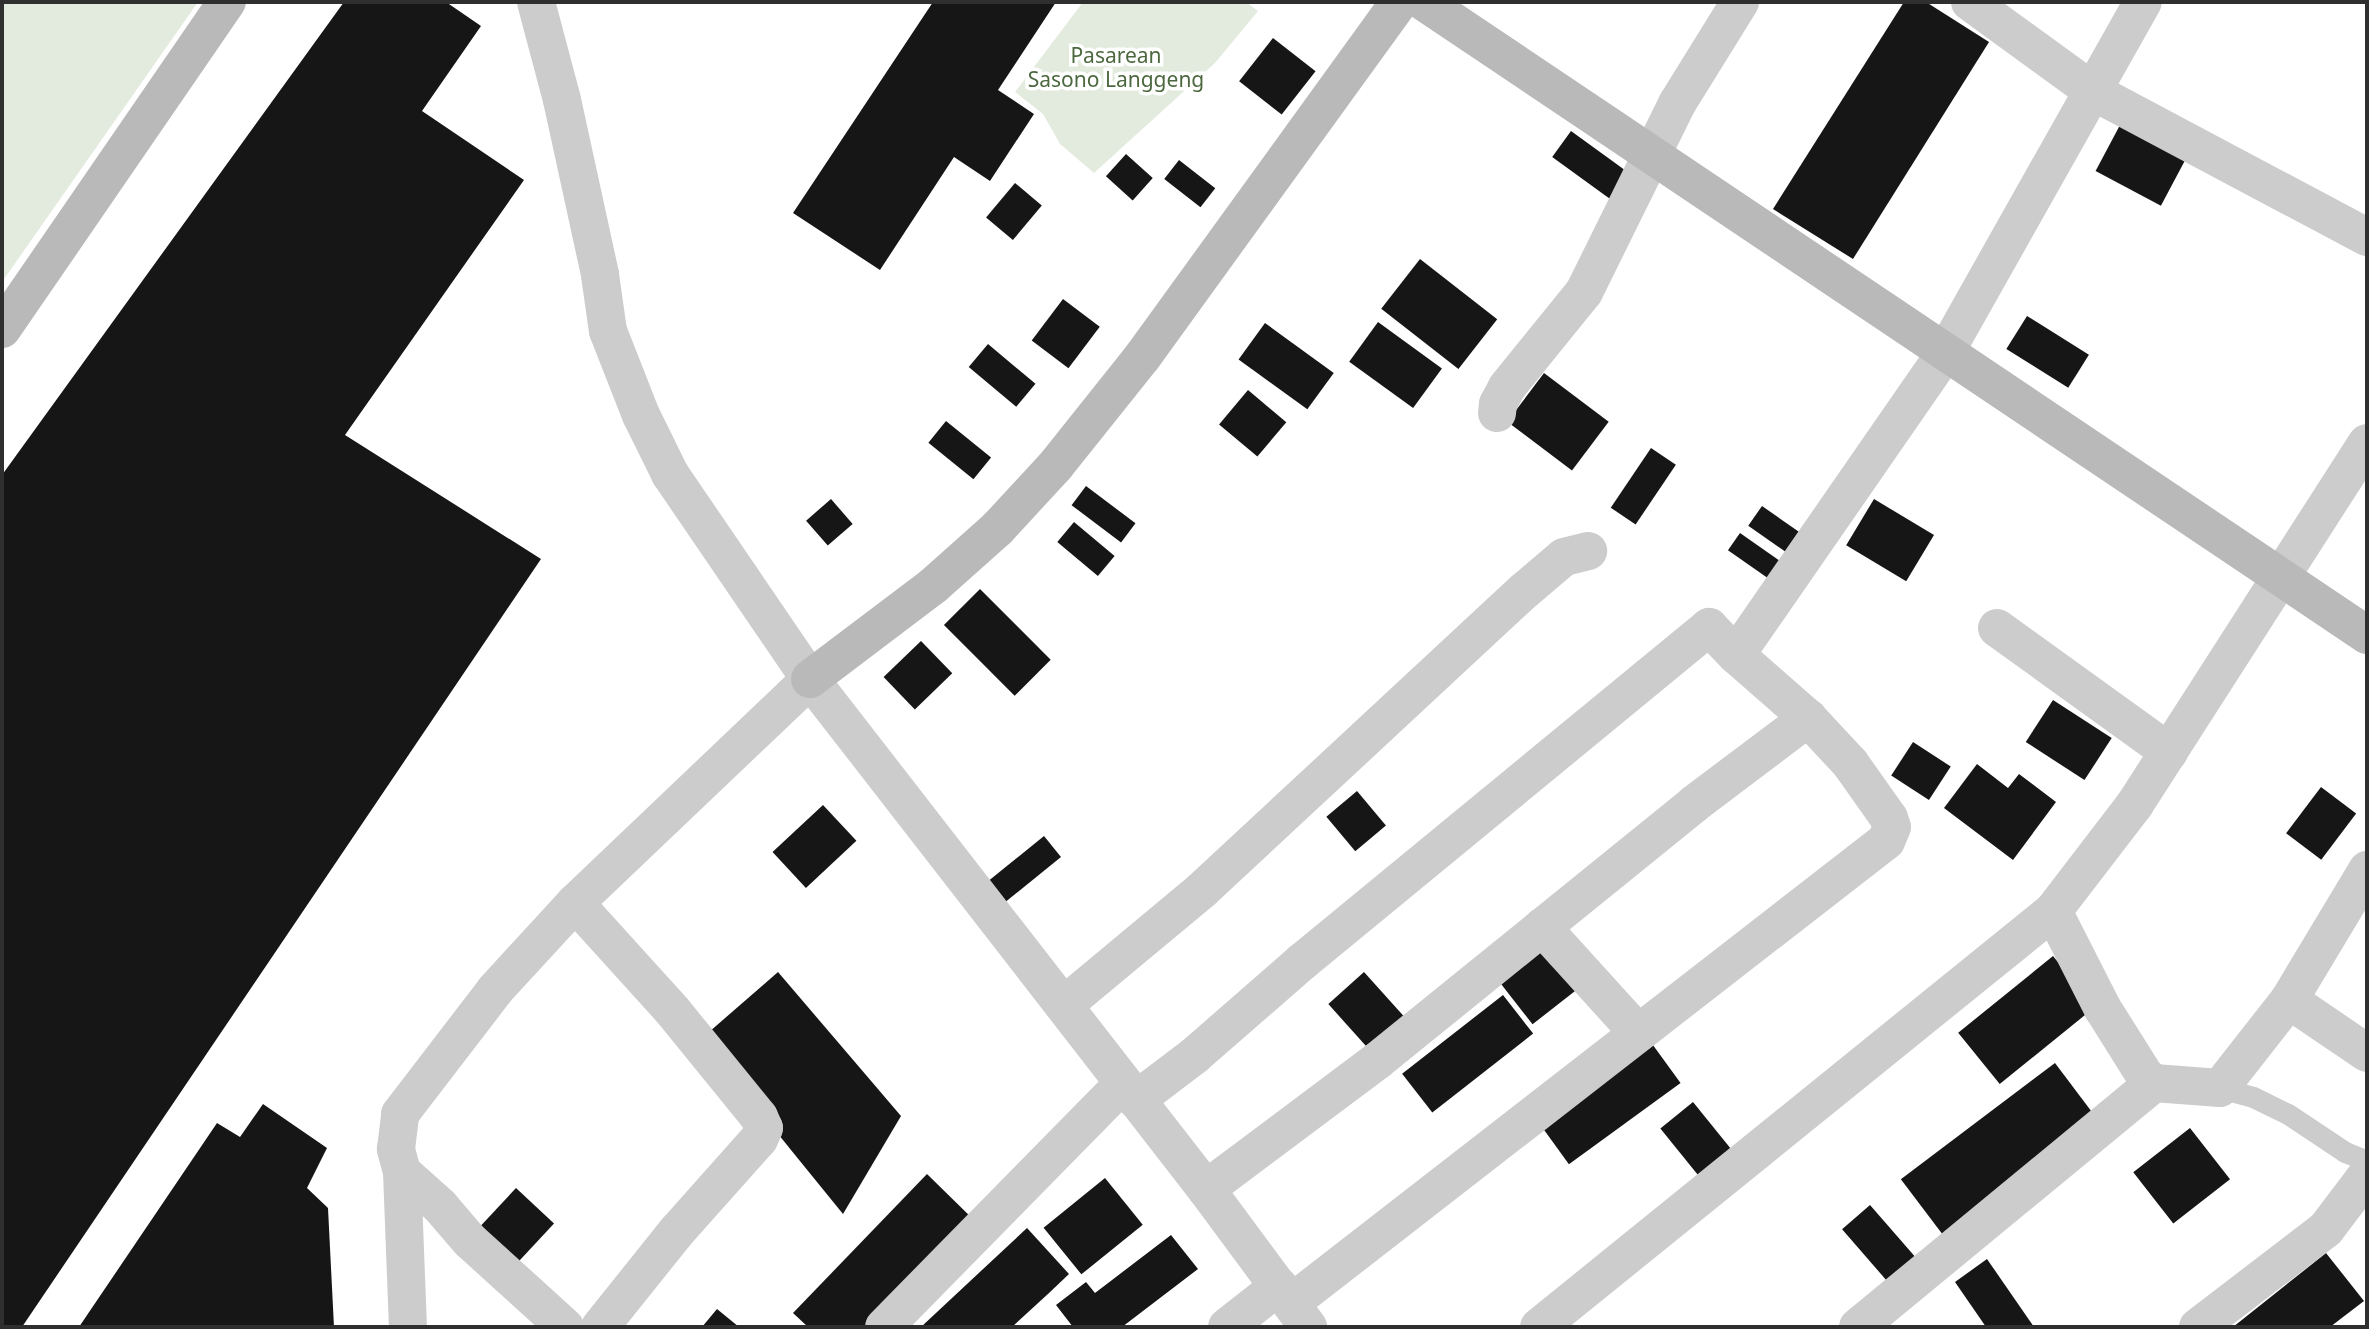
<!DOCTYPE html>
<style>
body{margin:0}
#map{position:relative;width:2369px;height:1329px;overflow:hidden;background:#fff;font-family:"Noto Sans",sans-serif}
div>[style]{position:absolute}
.green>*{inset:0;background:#e3ebde}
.building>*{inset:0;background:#161616;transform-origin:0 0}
.lane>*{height:21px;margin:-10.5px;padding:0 10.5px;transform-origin:10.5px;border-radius:10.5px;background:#ccc}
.street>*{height:38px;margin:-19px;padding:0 19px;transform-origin:19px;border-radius:19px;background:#ccc}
.secondary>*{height:38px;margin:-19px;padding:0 19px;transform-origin:19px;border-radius:19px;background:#b9b9b9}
span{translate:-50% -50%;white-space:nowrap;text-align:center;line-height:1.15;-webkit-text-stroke:7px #fff;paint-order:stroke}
.park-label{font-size:21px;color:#4c683f}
.frame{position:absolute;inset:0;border:4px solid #2f2f2f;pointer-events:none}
</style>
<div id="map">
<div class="green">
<i style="clip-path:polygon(2px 2px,198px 2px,2px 282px)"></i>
<i style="clip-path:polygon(1083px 2px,1246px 2px,1258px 11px,1215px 63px,1094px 173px,1060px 144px,1043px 114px,1015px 92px)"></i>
</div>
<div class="building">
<i style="clip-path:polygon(344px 2px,446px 2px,481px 26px,422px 111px,524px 180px,345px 435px,541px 559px,22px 1327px,2px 1327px,2px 475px)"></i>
<i style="clip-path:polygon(933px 2px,1056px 2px,998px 90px,1034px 114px,990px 181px,954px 157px,880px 270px,793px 213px)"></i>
<i style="clip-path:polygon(1904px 2px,1926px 2px,1989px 42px,1853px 259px,1773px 209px)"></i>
<i style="left:1273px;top:38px;width:54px;height:55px;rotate:38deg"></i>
<i style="left:2120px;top:125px;width:74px;height:52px;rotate:28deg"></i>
<i style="left:1571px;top:131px;width:75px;height:32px;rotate:36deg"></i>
<i style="left:1126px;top:154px;width:36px;height:30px;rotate:42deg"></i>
<i style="left:1179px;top:160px;width:46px;height:24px;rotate:38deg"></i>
<i style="left:1015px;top:183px;width:35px;height:45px;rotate:40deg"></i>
<i style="left:1420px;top:259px;width:98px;height:63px;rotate:38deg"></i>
<i style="left:1063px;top:299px;width:46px;height:52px;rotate:37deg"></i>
<i style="left:2027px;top:316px;width:73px;height:39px;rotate:32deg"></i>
<i style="left:1378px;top:322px;width:79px;height:49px;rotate:36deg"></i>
<i style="left:1265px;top:323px;width:85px;height:45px;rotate:36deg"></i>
<i style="left:988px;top:344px;width:62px;height:30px;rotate:40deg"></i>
<i style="left:1544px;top:373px;width:81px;height:61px;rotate:37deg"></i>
<i style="left:1248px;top:390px;width:50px;height:45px;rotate:40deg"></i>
<i style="left:946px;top:421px;width:58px;height:28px;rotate:39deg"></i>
<i style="left:1651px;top:448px;width:30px;height:72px;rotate:34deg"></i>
<i style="left:1086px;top:486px;width:62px;height:24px;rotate:37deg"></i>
<i style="left:831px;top:499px;width:33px;height:33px;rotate:49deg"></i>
<i style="left:1874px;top:499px;width:70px;height:54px;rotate:31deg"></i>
<i style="left:1762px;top:506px;width:55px;height:24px;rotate:35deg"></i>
<i style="left:1074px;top:522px;width:53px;height:26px;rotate:40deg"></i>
<i style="left:1740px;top:533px;width:59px;height:21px;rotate:35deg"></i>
<i style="left:980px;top:589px;width:100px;height:51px;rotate:45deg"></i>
<i style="left:921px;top:641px;width:45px;height:52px;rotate:46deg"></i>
<i style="left:2053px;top:700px;width:70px;height:50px;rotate:33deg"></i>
<i style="left:1913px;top:742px;width:45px;height:40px;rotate:33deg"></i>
<i style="clip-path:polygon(1977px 764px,2008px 788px,2019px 774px,2056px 802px,2013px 860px,1944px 808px)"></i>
<i style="left:2321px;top:787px;width:44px;height:58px;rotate:37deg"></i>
<i style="left:1357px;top:791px;width:45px;height:40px;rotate:50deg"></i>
<i style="left:823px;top:805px;width:49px;height:69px;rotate:47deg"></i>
<i style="left:1044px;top:836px;width:27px;height:74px;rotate:51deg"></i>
<i style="left:1545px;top:946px;width:54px;height:58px;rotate:52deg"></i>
<i style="left:2053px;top:956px;width:66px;height:122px;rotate:51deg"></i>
<i style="clip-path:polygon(778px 972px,901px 1116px,843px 1214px,701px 1039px)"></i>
<i style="left:1364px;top:972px;width:62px;height:48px;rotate:48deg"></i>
<i style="left:1503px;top:995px;width:49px;height:128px;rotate:52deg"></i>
<i style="left:1650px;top:1041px;width:52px;height:138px;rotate:54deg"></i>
<i style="left:2055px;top:1063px;width:71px;height:193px;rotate:53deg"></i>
<i style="left:1693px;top:1102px;width:63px;height:42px;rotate:51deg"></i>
<i style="clip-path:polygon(263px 1104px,327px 1148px,307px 1188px,328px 1208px,334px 1327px,79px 1327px,217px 1123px,240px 1137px)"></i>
<i style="left:2190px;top:1128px;width:65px;height:72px;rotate:52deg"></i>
<i style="clip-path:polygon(927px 1174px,978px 1224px,879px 1327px,808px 1327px,793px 1313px)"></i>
<i style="left:1105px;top:1178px;width:60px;height:79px;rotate:51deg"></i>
<i style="left:516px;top:1188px;width:52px;height:56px;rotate:43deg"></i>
<i style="left:1870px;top:1205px;width:77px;height:37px;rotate:49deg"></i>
<i style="clip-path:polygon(1027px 1228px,1069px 1274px,1049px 1293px,1012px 1327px,921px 1327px)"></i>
<i style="clip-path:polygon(1171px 1235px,1198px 1269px,1122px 1327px,1073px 1327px,1056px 1305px,1086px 1282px,1095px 1293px)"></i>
<i style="clip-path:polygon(2326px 1253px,2364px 1301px,2330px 1327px,2233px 1327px)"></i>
<i style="clip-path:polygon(1987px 1259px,2034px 1327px,1986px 1327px,1955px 1282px)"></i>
<i style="clip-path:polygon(717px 1309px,739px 1327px,702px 1327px)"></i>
</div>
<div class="lane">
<i style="left:2220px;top:1088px;width:34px;rotate:15deg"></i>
<i style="left:2253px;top:1097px;width:39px;rotate:26deg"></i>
<i style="left:2288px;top:1114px;width:69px;rotate:33.7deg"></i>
<i style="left:2345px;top:1152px;width:24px;rotate:22deg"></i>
</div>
<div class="street">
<i style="left:536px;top:2px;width:101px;rotate:75.1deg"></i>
<i style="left:562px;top:100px;width:179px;rotate:77.7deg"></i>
<i style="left:600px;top:275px;width:57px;rotate:81.9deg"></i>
<i style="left:608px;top:331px;width:90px;rotate:68.6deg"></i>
<i style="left:641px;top:415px;width:66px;rotate:63.8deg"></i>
<i style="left:670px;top:474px;width:248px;rotate:55.7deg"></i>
<i style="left:810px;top:679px;width:646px;rotate:52.17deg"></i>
<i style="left:1206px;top:1189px;width:172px;rotate:53.5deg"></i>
<i style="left:1970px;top:2px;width:153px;rotate:36deg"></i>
<i style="left:2094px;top:92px;width:309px;rotate:28deg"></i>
<i style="left:1497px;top:413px;width:9px;rotate:-84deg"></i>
<i style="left:1498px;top:404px;width:19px;rotate:-62deg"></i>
<i style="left:1507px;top:387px;width:122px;rotate:-51deg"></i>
<i style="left:1584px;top:292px;width:212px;rotate:-63.7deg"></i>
<i style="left:1678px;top:102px;width:118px;rotate:-58.2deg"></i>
<i style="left:1997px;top:628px;width:212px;rotate:35.8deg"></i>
<i style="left:1736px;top:655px;width:367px;rotate:-55.3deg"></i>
<i style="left:1945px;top:353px;width:403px;rotate:-60.6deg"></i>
<i style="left:575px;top:903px;width:144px;rotate:47.8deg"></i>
<i style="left:672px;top:1010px;width:138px;rotate:50.9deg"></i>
<i style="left:759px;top:1117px;width:12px;rotate:66deg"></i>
<i style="left:764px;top:1128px;width:12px;rotate:114deg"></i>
<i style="left:759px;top:1139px;width:123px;rotate:131.7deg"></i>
<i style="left:677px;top:1231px;width:123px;rotate:128.7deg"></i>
<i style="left:2053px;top:911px;width:110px;rotate:63deg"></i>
<i style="left:2103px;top:1009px;width:79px;rotate:57.9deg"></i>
<i style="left:2145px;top:1076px;width:11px;rotate:38deg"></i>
<i style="left:2154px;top:1083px;width:66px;rotate:4.3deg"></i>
<i style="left:2220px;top:1088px;width:112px;rotate:-51.9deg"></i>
<i style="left:2289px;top:1000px;width:152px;rotate:-59deg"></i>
<i style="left:1542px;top:927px;width:143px;rotate:47.8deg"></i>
<i style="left:2289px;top:1000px;width:94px;rotate:34.2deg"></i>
<i style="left:1064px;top:1005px;width:180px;rotate:-39.8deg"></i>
<i style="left:1202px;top:890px;width:439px;rotate:-42.9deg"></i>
<i style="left:1524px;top:591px;width:52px;rotate:-40.4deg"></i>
<i style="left:1564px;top:557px;width:25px;rotate:-14deg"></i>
<i style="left:1136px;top:1100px;width:73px;rotate:-37.2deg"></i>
<i style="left:1194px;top:1056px;width:145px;rotate:-41.1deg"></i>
<i style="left:1303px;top:961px;width:526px;rotate:-39.44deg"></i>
<i style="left:1709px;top:627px;width:39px;rotate:46deg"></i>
<i style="left:1736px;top:655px;width:96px;rotate:41.2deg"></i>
<i style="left:1808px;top:718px;width:62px;rotate:47deg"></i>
<i style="left:1850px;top:763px;width:67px;rotate:54.7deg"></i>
<i style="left:1889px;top:818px;width:9px;rotate:72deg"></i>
<i style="left:1892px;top:827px;width:15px;rotate:113deg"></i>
<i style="left:1886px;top:841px;width:753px;rotate:142.17deg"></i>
<i style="left:402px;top:1172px;width:155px;rotate:87.8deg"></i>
<i style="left:1206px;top:1189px;width:214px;rotate:-36.8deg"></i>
<i style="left:1377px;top:1061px;width:408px;rotate:-39deg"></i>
<i style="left:1694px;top:804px;width:143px;rotate:-37deg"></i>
<i style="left:565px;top:1327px;width:128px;rotate:-137.8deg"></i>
<i style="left:470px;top:1241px;width:46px;rotate:-130.6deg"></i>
<i style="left:440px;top:1206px;width:51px;rotate:-138.2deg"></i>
<i style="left:402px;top:1172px;width:24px;rotate:-105deg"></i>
<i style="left:396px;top:1149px;width:35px;rotate:-83deg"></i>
<i style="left:400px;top:1114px;width:156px;rotate:-52.5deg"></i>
<i style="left:495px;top:990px;width:118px;rotate:-47.4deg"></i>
<i style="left:575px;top:903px;width:325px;rotate:-43.6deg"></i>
<i style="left:884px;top:1327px;width:341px;rotate:-45.5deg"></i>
<i style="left:1227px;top:1327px;width:66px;rotate:-38.3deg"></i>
<i style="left:1539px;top:1327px;width:661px;rotate:-38.98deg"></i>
<i style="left:2053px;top:911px;width:135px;rotate:-52.5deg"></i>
<i style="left:2135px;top:804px;width:429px;rotate:-57.3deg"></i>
<i style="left:1858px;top:1327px;width:384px;rotate:-39.5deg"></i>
<i style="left:2198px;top:1327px;width:161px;rotate:-37.4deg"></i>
<i style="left:2326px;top:1229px;width:68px;rotate:-52.8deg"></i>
</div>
<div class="secondary">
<i style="left:1424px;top:2px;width:1136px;rotate:33.87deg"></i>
<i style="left:2px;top:329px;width:397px;rotate:-55.5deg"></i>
<i style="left:810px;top:679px;width:154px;rotate:-37.1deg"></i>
<i style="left:933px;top:586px;width:86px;rotate:-41.7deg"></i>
<i style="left:997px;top:529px;width:87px;rotate:-47.3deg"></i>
<i style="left:1056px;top:465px;width:139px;rotate:-51.4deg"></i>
<i style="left:1143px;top:356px;width:437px;rotate:-54.1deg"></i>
</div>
<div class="park-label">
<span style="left:1116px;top:67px">Pasarean<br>Sasono Langgeng</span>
</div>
<div class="frame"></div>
</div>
